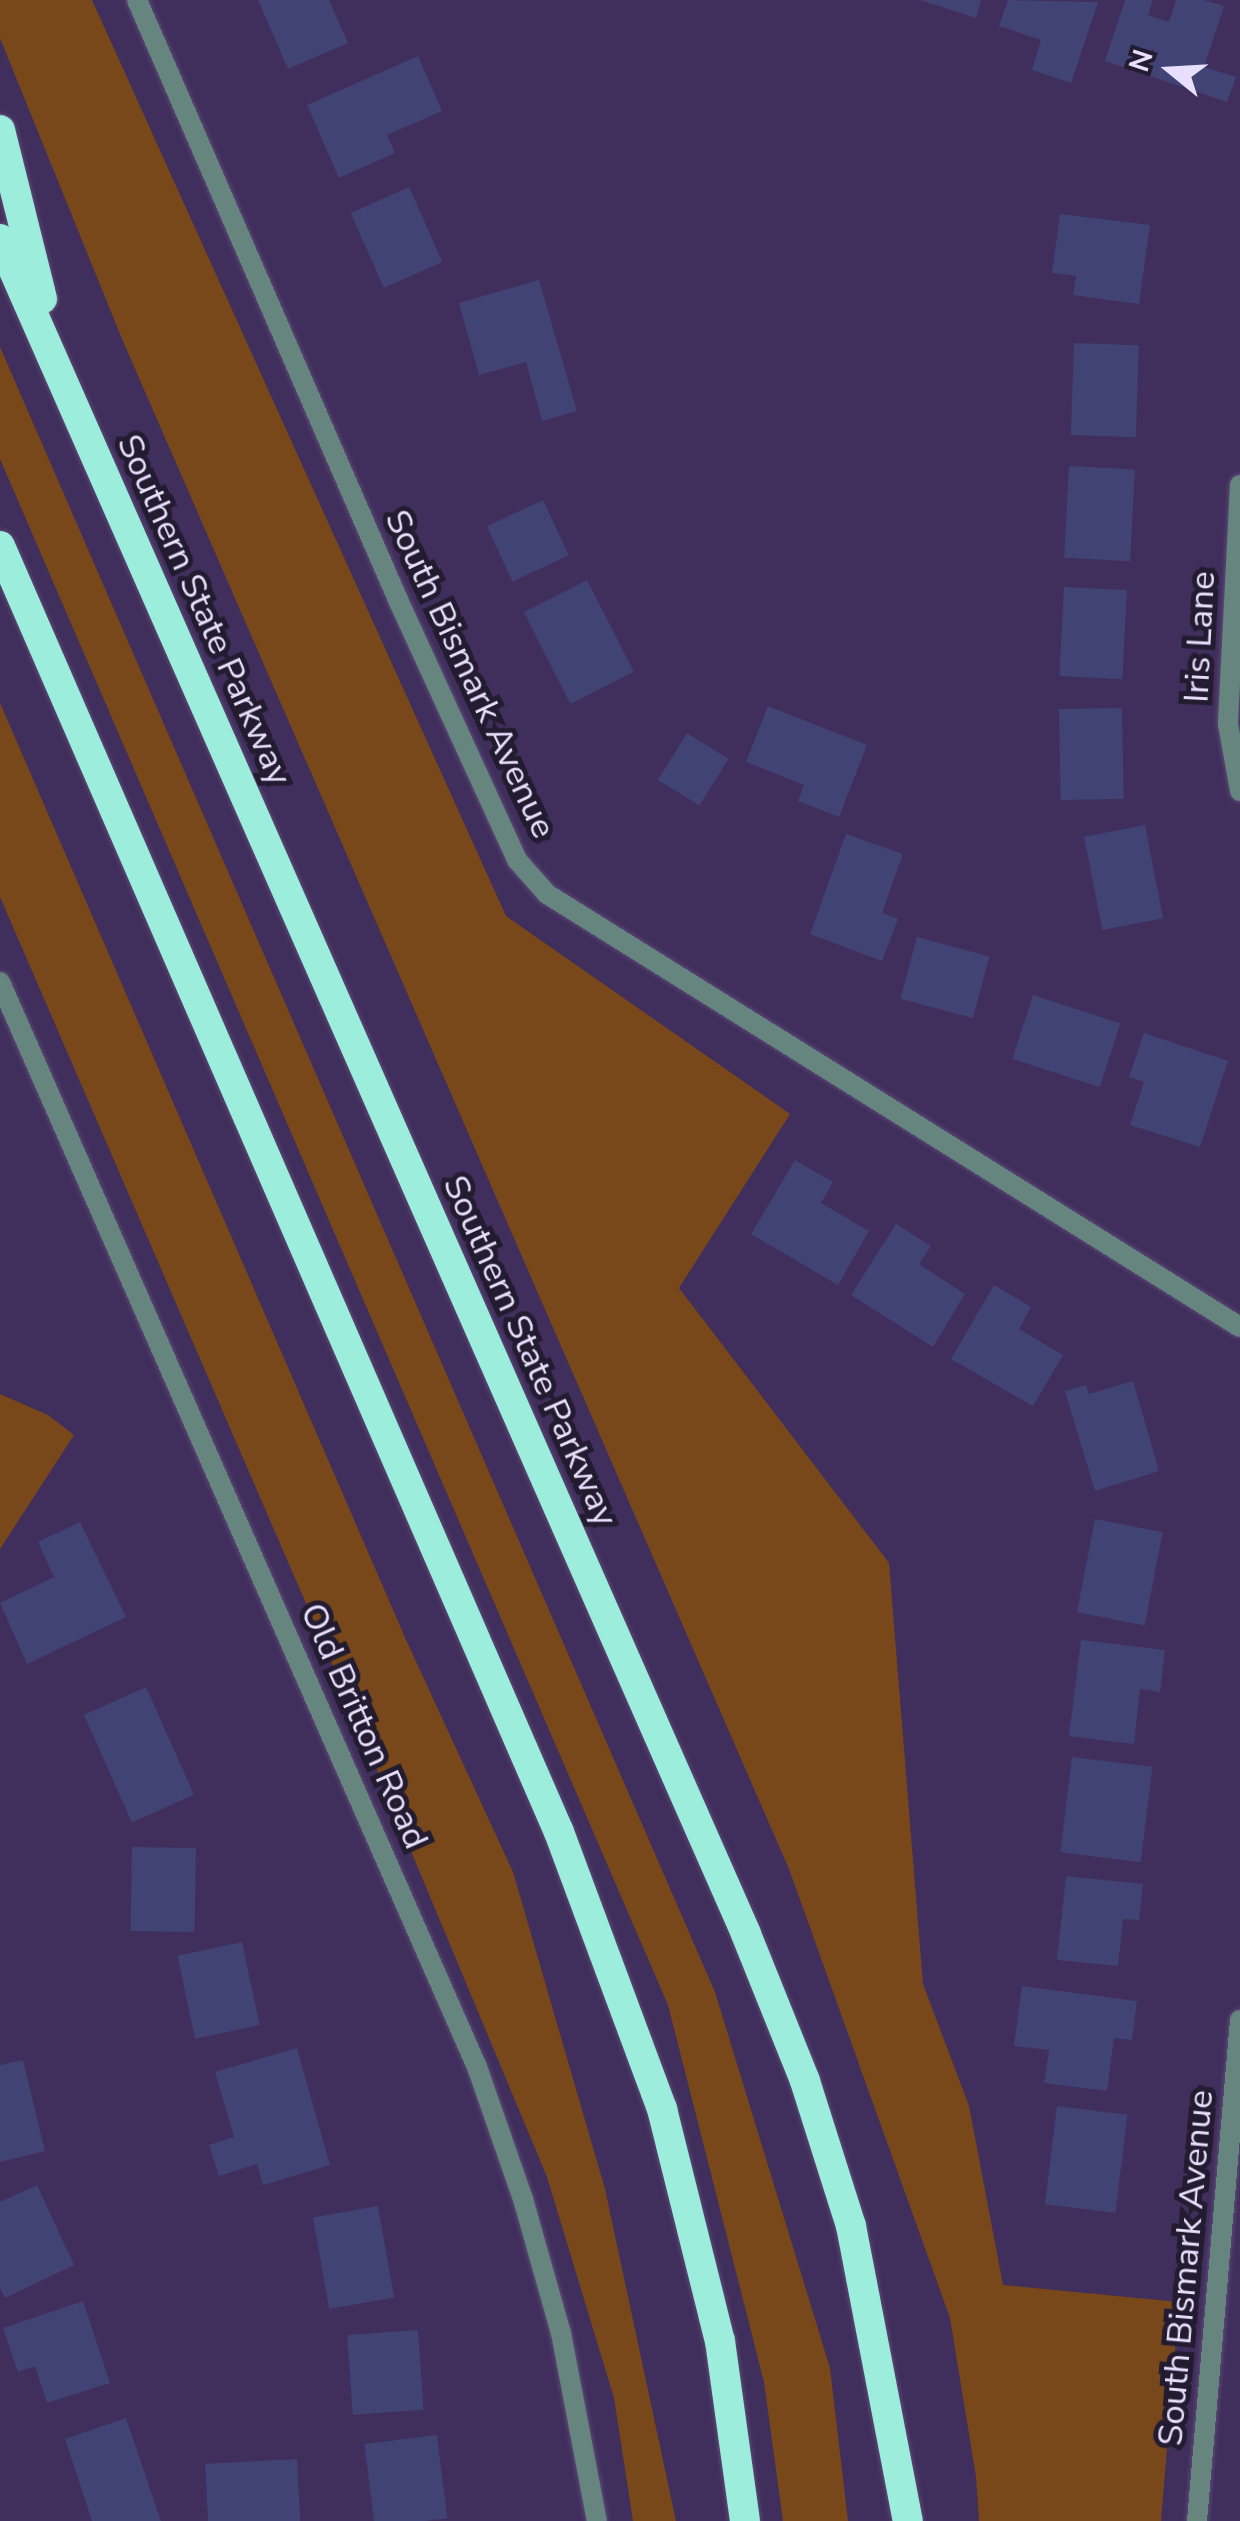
<!DOCTYPE html>
<style>
body{margin:0}
#map{position:relative;width:1240px;height:2521px;overflow:hidden;background:#402e5c;font-family:"Nunito Sans",sans-serif}
div>[style]{position:absolute}
.green>*{inset:0;background:#78481a}
.building>*{inset:0;background:#414374;transform-origin:0 0}
.roads{filter:drop-shadow(0 0 2px #5b4a76) drop-shadow(0 0 2px #5b4a76)}
.street>*{height:20px;margin:-10px;padding:0 10px;transform-origin:10px;border-radius:10px;background:#66857e}
.highway>*{height:30px;margin:-15px;padding:0 15px;transform-origin:15px;border-radius:15px;background:#9deddd}
span{translate:-50% -50%;white-space:nowrap;text-align:center;line-height:1.15;-webkit-text-stroke:10px #231c31;paint-order:stroke}
.street-label{font-size:35px;color:#e8dffc}
.north{position:absolute;left:1120px;top:20px;width:100px;height:100px;-webkit-text-stroke:8px #231c31;paint-order:stroke;rotate:288deg;font-size:28px;font-weight:700;line-height:40px;text-align:center;color:#e8dffc}
.north::after{content:'';display:block;margin:auto;width:35px;height:45px;background:#e8dffc;clip-path:polygon(50% 0,100% 100%,50% 72%,0 100%)}
</style>
<div id="map">
<div class="green">
<i style="clip-path:polygon(0 0,92px 0,506px 916px,790px 1114px,679px 1288px,889px 1563px,923px 1984px,969px 2106px,1003px 2285px,1179px 2302px,1161px 2521px,979px 2521px,976px 2477px,950px 2318px,789px 1869px,122px 339px,0 38px)"></i>
<i style="clip-path:polygon(0 347px,715px 1992px,830px 2368px,848px 2521px,783px 2521px,764px 2382px,668px 2005px,0 459px)"></i>
<i style="clip-path:polygon(0 703px,407px 1642px,513px 1872px,605px 2189px,676px 2521px,633px 2521px,614px 2398px,547px 2177px,350px 1705px,0 897px)"></i>
<i style="clip-path:polygon(0 1394px,48px 1415px,74px 1435px,0 1549px)"></i>
</div>
<div class="building">
<i style="clip-path:polygon(258px 0,329px 0,348px 43px,288px 69px)"></i>
<i style="clip-path:polygon(920px 0,981px 0,976px 18px)"></i>
<i style="clip-path:polygon(1008px 0,1098px 2px,1071px 83px,1032px 70px,1041px 40px,999px 26px)"></i>
<i style="clip-path:polygon(1125px 0,1153px 0,1148px 15px,1169px 22px,1176px 0,1204px 0,1224px 6px,1204px 67px,1236px 77px,1227px 102px,1105px 61px)"></i>
<i style="clip-path:polygon(418px 56px,442px 111px,387px 135px,395px 153px,339px 178px,307px 105px)"></i>
<i style="left:409px;top:187px;width:82px;height:64px;rotate:66deg"></i>
<i style="clip-path:polygon(1060px 214px,1150px 225px,1139px 304px,1073px 295px,1076px 276px,1052px 273px)"></i>
<i style="clip-path:polygon(539px 280px,577px 411px,542px 421px,526px 362px,479px 375px,459px 303px)"></i>
<i style="left:1074px;top:343px;width:65px;height:92px;rotate:2deg"></i>
<i style="left:1069px;top:466px;width:66px;height:92px;rotate:3deg"></i>
<i style="left:543px;top:500px;width:61px;height:62px;rotate:65deg"></i>
<i style="left:587px;top:580px;width:103px;height:71px;rotate:63deg"></i>
<i style="left:1064px;top:587px;width:63px;height:89px;rotate:3deg"></i>
<i style="clip-path:polygon(768px 706px,867px 745px,839px 817px,798px 801px,804px 785px,746px 762px)"></i>
<i style="left:1122px;top:708px;width:91px;height:63px;rotate:89deg"></i>
<i style="left:687px;top:733px;width:49px;height:55px;rotate:32deg"></i>
<i style="left:1145px;top:825px;width:95px;height:62px;rotate:79deg"></i>
<i style="clip-path:polygon(846px 834px,903px 854px,882px 913px,898px 919px,882px 961px,810px 934px)"></i>
<i style="left:917px;top:937px;width:75px;height:64px;rotate:15deg"></i>
<i style="left:1033px;top:995px;width:92px;height:67px;rotate:18deg"></i>
<i style="clip-path:polygon(1144px 1033px,1228px 1061px,1200px 1147px,1130px 1125px,1144px 1082px,1129px 1077px)"></i>
<i style="clip-path:polygon(795px 1160px,833px 1182px,821px 1203px,869px 1231px,838px 1285px,751px 1234px)"></i>
<i style="clip-path:polygon(896px 1224px,931px 1246px,919px 1264px,965px 1294px,933px 1347px,851px 1295px)"></i>
<i style="clip-path:polygon(994px 1285px,1031px 1307px,1019px 1329px,1063px 1355px,1033px 1406px,951px 1359px)"></i>
<i style="clip-path:polygon(1133px 1381px,1159px 1471px,1095px 1491px,1065px 1391px,1086px 1385px,1089px 1394px)"></i>
<i style="left:1095px;top:1519px;width:69px;height:95px;rotate:11deg"></i>
<i style="clip-path:polygon(80px 1522px,126px 1617px,27px 1664px,0 1603px,54px 1577px,38px 1542px)"></i>
<i style="clip-path:polygon(1081px 1640px,1165px 1650px,1160px 1692px,1140px 1689px,1134px 1744px,1069px 1736px)"></i>
<i style="left:146px;top:1687px;width:118px;height:68px;rotate:66deg"></i>
<i style="left:1072px;top:1757px;width:81px;height:96px;rotate:7deg"></i>
<i style="left:132px;top:1847px;width:64px;height:84px;rotate:1deg"></i>
<i style="clip-path:polygon(1066px 1876px,1143px 1884px,1139px 1920px,1123px 1919px,1118px 1966px,1057px 1960px)"></i>
<i style="left:242px;top:1942px;width:85px;height:66px;rotate:78deg"></i>
<i style="clip-path:polygon(1022px 1986px,1137px 2001px,1132px 2040px,1114px 2038px,1107px 2091px,1044px 2083px,1049px 2050px,1014px 2046px)"></i>
<i style="clip-path:polygon(297px 2048px,330px 2165px,263px 2185px,257px 2164px,219px 2176px,209px 2145px,234px 2137px,215px 2072px)"></i>
<i style="clip-path:polygon(23px 2060px,45px 2151px,0 2162px,0 2065px)"></i>
<i style="left:1057px;top:2106px;width:71px;height:99px;rotate:7deg"></i>
<i style="clip-path:polygon(37px 2185px,74px 2265px,5px 2298px,0 2288px,0 2202px)"></i>
<i style="left:378px;top:2206px;width:93px;height:66px;rotate:80deg"></i>
<i style="clip-path:polygon(83px 2301px,110px 2383px,47px 2403px,35px 2366px,18px 2372px,3px 2328px)"></i>
<i style="left:418px;top:2330px;width:80px;height:71px;rotate:86deg"></i>
<i style="clip-path:polygon(126px 2418px,161px 2521px,92px 2521px,65px 2439px)"></i>
<i style="left:437px;top:2435px;width:84px;height:73px;rotate:83deg"></i>
<i style="left:297px;top:2459px;width:62px;height:92px;rotate:87deg"></i>
</div>
<div class="roads">
<div class="street">
<i style="left:137px;top:0;width:657px;rotate:66.48deg"></i>
<i style="left:399px;top:602px;width:284px;rotate:65.4deg"></i>
<i style="left:517px;top:860px;width:45px;rotate:48.6deg"></i>
<i style="left:547px;top:894px;width:817px;rotate:32deg"></i>
<i style="left:1240px;top:485px;width:239px;rotate:92.9deg"></i>
<i style="left:1228px;top:724px;width:68px;rotate:79.8deg"></i>
<i style="left:0;top:982px;width:1185px;rotate:66.27deg"></i>
<i style="left:477px;top:2067px;width:140px;rotate:70.8deg"></i>
<i style="left:523px;top:2199px;width:139px;rotate:74.2deg"></i>
<i style="left:561px;top:2333px;width:191px;rotate:79.2deg"></i>
<i style="left:1197px;top:2521px;width:503px;rotate:-85.09deg"></i>
</div>
<div class="highway">
<i style="left:0;top:130px;width:174px;rotate:76deg"></i>
<i style="left:0;top:239px;width:1852px;rotate:66.24deg"></i>
<i style="left:746px;top:1934px;width:158px;rotate:68.1deg"></i>
<i style="left:805px;top:2081px;width:152px;rotate:72.4deg"></i>
<i style="left:851px;top:2226px;width:300px;rotate:79.1deg"></i>
<i style="left:0;top:546px;width:1402px;rotate:66.51deg"></i>
<i style="left:559px;top:1832px;width:296px;rotate:69.6deg"></i>
<i style="left:662px;top:2109px;width:239px;rotate:76deg"></i>
<i style="left:720px;top:2341px;width:182px;rotate:82.1deg"></i>
</div>
</div>
<div class="street-label">
<span style="left:204px;top:610px;rotate:66deg">Southern State Parkway</span>
<span style="left:1200px;top:637px;rotate:-87deg">Iris Lane</span>
<span style="left:470px;top:674px;rotate:65deg">South Bismark Avenue</span>
<span style="left:530px;top:1351px;rotate:66deg">Southern State Parkway</span>
<span style="left:364px;top:1726px;rotate:66deg">Old Britton Road</span>
<span style="left:1186px;top:2268px;rotate:-85deg">South Bismark Avenue</span>
</div>
<div class="north">N</div>
</div>
